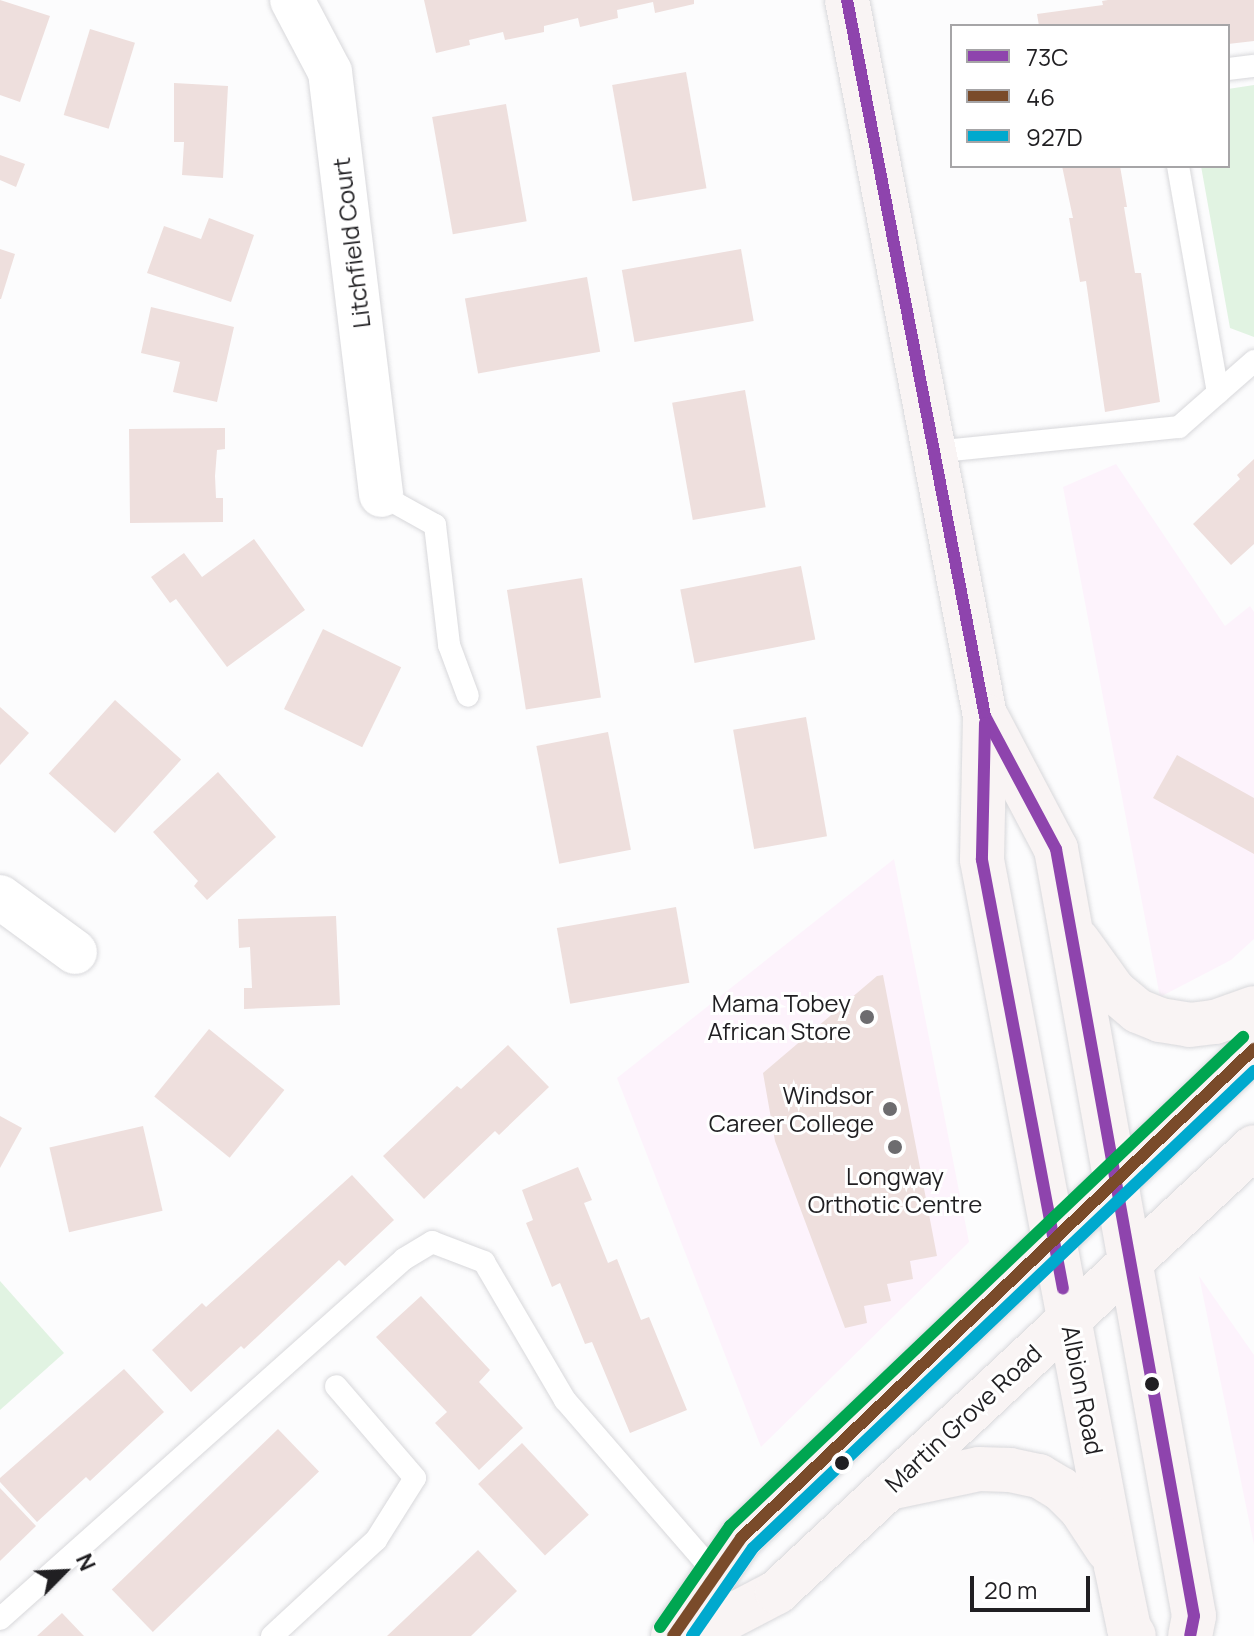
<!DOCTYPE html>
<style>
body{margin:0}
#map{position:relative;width:1254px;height:1636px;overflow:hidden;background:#fcfcfd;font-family:Manrope,sans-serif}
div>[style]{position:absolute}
.commercial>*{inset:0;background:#fdf3fc}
.green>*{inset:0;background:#e1f3e2}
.building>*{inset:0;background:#eedfdd;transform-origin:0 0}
.roads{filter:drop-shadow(0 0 2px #d8d8db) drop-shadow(0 0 2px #d8d8db)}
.service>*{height:22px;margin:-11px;padding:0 11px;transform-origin:11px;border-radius:11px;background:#fff}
.minor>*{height:44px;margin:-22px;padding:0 22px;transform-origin:22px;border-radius:22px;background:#fff}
.secondary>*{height:44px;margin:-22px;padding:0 22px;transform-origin:22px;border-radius:22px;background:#f9f4f4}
.bus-1>*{height:12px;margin:-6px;padding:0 6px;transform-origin:6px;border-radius:6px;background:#8e44ad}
.bus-2>*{height:12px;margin:-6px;padding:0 6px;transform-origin:6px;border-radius:6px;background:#7a4b2a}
.bus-3>*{height:12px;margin:-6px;padding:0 6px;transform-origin:6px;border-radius:6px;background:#00a9ce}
.bus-4>*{height:12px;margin:-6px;padding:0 6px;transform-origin:6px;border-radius:6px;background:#00a651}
.dots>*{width:22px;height:22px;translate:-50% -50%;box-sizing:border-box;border:4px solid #fff;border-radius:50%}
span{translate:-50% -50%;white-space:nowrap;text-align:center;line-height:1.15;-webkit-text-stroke:6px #fff;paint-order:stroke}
.street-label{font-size:24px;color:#201f22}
.poi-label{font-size:24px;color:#201f22}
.right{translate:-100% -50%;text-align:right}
.legend{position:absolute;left:950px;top:24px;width:280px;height:144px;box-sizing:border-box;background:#fff;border:2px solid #a6a5a7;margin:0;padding:10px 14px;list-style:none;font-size:24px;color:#201f22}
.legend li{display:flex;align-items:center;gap:16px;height:40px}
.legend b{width:40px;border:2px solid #a6a5a7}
.north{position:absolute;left:24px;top:1532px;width:80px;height:80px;-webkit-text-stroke:6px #fff;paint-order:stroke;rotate:66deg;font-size:22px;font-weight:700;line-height:32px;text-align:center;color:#201f22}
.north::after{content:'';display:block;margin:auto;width:28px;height:36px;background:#201f22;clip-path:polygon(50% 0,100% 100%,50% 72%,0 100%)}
.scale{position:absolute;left:970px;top:1576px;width:120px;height:36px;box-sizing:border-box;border:4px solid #201f22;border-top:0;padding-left:10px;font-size:24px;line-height:28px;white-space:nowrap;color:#201f22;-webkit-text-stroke:6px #fff;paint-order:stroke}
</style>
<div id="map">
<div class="commercial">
<i style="clip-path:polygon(1116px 464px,1225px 626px,1250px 606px,1254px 612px,1254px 939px,1231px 960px,1160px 997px,1063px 487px)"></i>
<i style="clip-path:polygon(894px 859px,969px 1242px,761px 1447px,617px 1078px)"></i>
<i style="clip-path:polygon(1199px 1276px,1254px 1355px,1254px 1545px)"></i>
</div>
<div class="green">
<i style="clip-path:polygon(1254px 85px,1254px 337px,1230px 328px,1201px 166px,1228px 166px,1228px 89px)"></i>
<i style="clip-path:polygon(0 1281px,64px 1353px,0 1410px)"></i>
</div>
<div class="building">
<i style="clip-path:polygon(0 0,50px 16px,20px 102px,0 95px)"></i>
<i style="clip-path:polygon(424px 0,694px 0,694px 4px,655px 13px,653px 2px,617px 10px,618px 18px,580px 27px,578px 18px,544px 26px,544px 32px,505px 40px,503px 32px,469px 40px,470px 45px,436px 53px)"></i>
<i style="clip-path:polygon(1108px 0,1254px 0,1254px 41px,1228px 44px,1228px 26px,1039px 26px,1037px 14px,1103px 5px,1102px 1px)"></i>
<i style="left:90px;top:29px;width:47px;height:90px;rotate:17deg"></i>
<i style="left:686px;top:72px;width:118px;height:75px;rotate:80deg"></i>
<i style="clip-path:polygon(174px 83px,228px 86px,223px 178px,182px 175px,184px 142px,174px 142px)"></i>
<i style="left:506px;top:104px;width:119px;height:75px;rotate:80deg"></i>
<i style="clip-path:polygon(0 155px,25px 164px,16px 187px,0 180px)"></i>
<i style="clip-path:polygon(1062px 166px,1120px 166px,1127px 207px,1124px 207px,1135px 273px,1141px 273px,1160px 402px,1105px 412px,1086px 281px,1080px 282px,1069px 218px,1073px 218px)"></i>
<i style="clip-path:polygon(209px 218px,254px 235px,231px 302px,147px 273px,164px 226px,201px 239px)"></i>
<i style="clip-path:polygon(0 249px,15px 254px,1px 299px,0 299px)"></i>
<i style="left:741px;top:249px;width:73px;height:121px;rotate:80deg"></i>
<i style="left:587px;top:277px;width:76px;height:124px;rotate:80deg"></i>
<i style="clip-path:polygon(151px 307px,234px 327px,217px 402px,173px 392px,180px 362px,141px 353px)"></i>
<i style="left:745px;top:390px;width:119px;height:74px;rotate:80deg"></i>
<i style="clip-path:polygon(225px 428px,225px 449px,217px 450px,215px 476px,216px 498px,223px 498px,223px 522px,130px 523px,129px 429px)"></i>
<i style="clip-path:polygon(1254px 459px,1254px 544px,1231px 565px,1193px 524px,1240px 479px,1237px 475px)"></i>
<i style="clip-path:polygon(254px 539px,305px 610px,227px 667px,176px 599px,170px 603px,151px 577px,184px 553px,202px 577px)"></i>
<i style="left:801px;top:566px;width:75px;height:123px;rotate:79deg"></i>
<i style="left:582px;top:578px;width:121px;height:76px;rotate:81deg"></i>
<i style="left:323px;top:629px;width:87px;height:89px;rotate:26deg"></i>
<i style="left:115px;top:700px;width:89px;height:99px;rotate:42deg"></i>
<i style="clip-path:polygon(0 707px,29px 733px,0 765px)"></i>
<i style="left:806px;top:717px;width:121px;height:74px;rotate:80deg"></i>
<i style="left:608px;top:732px;width:120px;height:73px;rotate:79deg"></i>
<i style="clip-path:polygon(1177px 755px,1254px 798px,1254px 854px,1153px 798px)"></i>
<i style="clip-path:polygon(218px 772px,276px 837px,207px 900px,194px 886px,198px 881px,153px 832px)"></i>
<i style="left:676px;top:907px;width:77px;height:121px;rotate:80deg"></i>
<i style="clip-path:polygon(336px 916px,340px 1005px,244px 1009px,244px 988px,252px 988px,250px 947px,239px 948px,238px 919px)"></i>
<i style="clip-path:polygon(883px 975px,937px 1256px,910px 1261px,913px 1279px,887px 1284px,891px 1301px,864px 1306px,867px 1323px,845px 1328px,775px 1141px,763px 1073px,877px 976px)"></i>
<i style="left:209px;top:1029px;width:97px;height:87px;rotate:39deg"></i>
<i style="clip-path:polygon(508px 1045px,549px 1087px,499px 1135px,495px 1131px,424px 1199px,383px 1156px,457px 1086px,461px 1089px)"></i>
<i style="clip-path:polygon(0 1116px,22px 1128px,0 1168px)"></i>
<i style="left:143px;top:1126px;width:87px;height:96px;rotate:77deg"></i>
<i style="clip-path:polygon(578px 1167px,592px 1200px,584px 1203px,608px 1263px,617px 1259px,641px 1320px,649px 1317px,687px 1410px,630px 1433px,592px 1342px,585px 1344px,560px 1283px,552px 1287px,526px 1223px,533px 1220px,522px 1190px)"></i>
<i style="clip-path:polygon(352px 1175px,394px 1220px,345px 1266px,339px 1260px,244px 1349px,241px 1346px,191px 1392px,152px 1350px,202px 1303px,206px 1307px)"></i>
<i style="clip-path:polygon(421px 1296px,490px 1370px,479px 1382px,523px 1428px,479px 1470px,435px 1423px,447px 1412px,376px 1337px)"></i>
<i style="clip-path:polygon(124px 1369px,164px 1412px,90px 1481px,86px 1477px,37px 1522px,0 1482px,0 1478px)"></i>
<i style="left:278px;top:1429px;width:59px;height:231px;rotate:46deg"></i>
<i style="left:522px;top:1443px;width:98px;height:60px;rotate:47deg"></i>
<i style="clip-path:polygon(0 1488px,36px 1526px,0 1561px)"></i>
<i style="clip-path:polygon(478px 1550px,517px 1591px,471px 1636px,387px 1636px)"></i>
<i style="clip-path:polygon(62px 1613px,84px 1636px,37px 1636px)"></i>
</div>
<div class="roads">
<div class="service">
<i style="left:1228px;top:69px;width:26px;rotate:-7deg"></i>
<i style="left:1178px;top:166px;width:230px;rotate:80deg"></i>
<i style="left:933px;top:452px;width:247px;rotate:-5.8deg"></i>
<i style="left:1179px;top:427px;width:100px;rotate:-41.3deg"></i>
<i style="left:381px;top:495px;width:62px;rotate:29.1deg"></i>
<i style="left:435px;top:525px;width:121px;rotate:83.3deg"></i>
<i style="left:449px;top:645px;width:54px;rotate:69.6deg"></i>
<i style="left:0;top:1619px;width:541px;rotate:-41.7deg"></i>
<i style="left:404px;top:1259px;width:33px;rotate:-31deg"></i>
<i style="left:432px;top:1242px;width:56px;rotate:21deg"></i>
<i style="left:484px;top:1262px;width:160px;rotate:59.6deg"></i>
<i style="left:565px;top:1400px;width:229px;rotate:49.1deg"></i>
<i style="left:272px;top:1636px;width:142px;rotate:-42.7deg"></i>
<i style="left:376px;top:1540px;width:73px;rotate:-57.8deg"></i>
<i style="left:415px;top:1478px;width:121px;rotate:-130.7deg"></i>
</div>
<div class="minor">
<i style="left:292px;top:0;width:81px;rotate:62.2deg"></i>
<i style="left:330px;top:72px;width:426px;rotate:83.1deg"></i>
<i style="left:0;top:897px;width:93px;rotate:36.3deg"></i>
</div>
<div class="secondary">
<i style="left:847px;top:0;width:729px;rotate:79.09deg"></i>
<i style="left:985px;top:716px;width:144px;rotate:91.2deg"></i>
<i style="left:982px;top:860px;width:719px;rotate:79.25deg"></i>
<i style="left:1116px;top:1566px;width:63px;rotate:78.2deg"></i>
<i style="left:1129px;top:1628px;width:9px;rotate:58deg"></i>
<i style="left:988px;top:720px;width:146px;rotate:62.2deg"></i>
<i style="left:1056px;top:849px;width:779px;rotate:79.8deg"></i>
<i style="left:1194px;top:1616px;width:20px;rotate:101deg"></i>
<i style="left:1078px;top:941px;width:62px;rotate:54.2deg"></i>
<i style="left:1114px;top:991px;width:31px;rotate:40deg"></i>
<i style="left:1138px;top:1011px;width:24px;rotate:22deg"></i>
<i style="left:1160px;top:1020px;width:30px;rotate:9deg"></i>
<i style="left:1190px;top:1025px;width:25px;rotate:-7deg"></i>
<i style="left:1215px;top:1022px;width:41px;rotate:-19.7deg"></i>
<i style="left:889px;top:1488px;width:92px;rotate:-11.9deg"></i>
<i style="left:979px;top:1469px;width:31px;rotate:2deg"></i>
<i style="left:1010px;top:1470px;width:30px;rotate:12deg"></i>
<i style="left:1039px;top:1476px;width:26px;rotate:31deg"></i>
<i style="left:1061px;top:1489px;width:28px;rotate:45deg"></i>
<i style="left:1081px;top:1509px;width:49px;rotate:56.6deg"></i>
<i style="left:673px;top:1636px;width:119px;rotate:-55.2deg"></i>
<i style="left:741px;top:1538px;width:709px;rotate:-43.63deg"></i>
<i style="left:693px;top:1636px;width:95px;rotate:-27.6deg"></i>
<i style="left:777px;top:1592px;width:652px;rotate:-43.01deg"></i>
</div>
</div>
<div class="bus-1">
<i style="left:847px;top:0;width:729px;rotate:79.09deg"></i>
<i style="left:985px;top:716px;width:151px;rotate:61.9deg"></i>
<i style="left:1056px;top:849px;width:779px;rotate:79.8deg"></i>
<i style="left:1194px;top:1616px;width:20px;rotate:101deg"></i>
<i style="left:985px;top:723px;width:137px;rotate:91.3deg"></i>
<i style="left:982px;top:860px;width:436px;rotate:79.3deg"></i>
</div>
<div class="bus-2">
<i style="left:673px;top:1636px;width:119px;rotate:-55.2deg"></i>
<i style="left:741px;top:1538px;width:709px;rotate:-43.63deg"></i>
</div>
<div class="bus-3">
<i style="left:692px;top:1636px;width:107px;rotate:-55.3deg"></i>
<i style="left:753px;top:1548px;width:692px;rotate:-43.59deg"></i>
</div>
<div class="bus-4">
<i style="left:660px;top:1627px;width:123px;rotate:-55.3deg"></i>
<i style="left:730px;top:1526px;width:709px;rotate:-43.63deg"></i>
</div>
<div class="dots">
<i style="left:867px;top:1017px;background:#6d6c6f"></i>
<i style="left:890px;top:1109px;background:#6d6c6f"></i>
<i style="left:895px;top:1147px;background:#6d6c6f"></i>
<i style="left:1152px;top:1384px;background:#201f22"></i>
<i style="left:842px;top:1463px;background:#201f22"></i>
</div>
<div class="street-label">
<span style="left:351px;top:243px;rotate:-97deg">Litchfield Court</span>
<span style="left:1083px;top:1390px;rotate:79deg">Albion Road</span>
<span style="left:963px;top:1418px;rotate:-43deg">Martin Grove Road</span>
</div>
<div class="poi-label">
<span class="right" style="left:851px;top:1017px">Mama Tobey<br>African Store</span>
<span class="right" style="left:874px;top:1109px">Windsor<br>Career College</span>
<span style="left:895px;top:1190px">Longway<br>Orthotic Centre</span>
</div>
<ul class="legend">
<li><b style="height:10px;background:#8e44ad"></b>73C</li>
<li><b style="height:10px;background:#7a4b2a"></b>46</li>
<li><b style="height:10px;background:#00a9ce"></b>927D</li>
</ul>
<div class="north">N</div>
<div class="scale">20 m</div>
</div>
